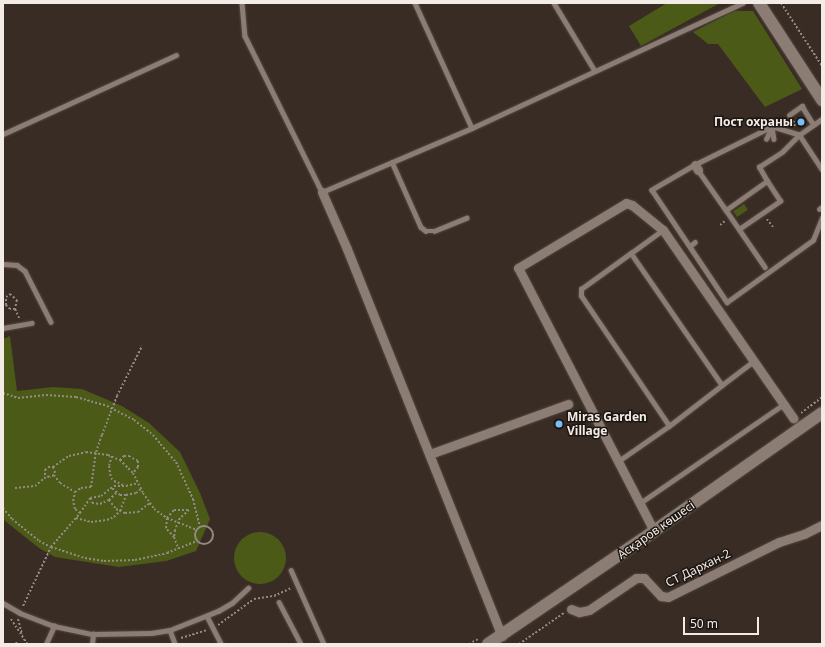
<!DOCTYPE html>
<meta charset="utf-8">
<style>
body{margin:0}
#map{position:relative;width:825px;height:647px;overflow:hidden;background:#392c24;font-family:"Noto Sans",sans-serif}
div>[style]{position:absolute}
.green>*{inset:0;background:#4b5a17;transform-origin:0 0}
.round{border-radius:50%}
.path>*{height:2px;margin-top:-1px;transform-origin:0;background:repeating-linear-gradient(90deg,#948a83 0 2px,transparent 0 4px)}
.path>.ring{margin:-1px;padding:0;box-sizing:content-box;background:none;border:2px solid #948a83;border-radius:50%}
.roads{filter:drop-shadow(0 0 1px #534841) drop-shadow(0 0 1px #534841)}
.lane>*{height:4.5px;margin:-2.25px;padding:0 2.25px;transform-origin:2.25px;border-radius:2.25px;background:#8c7d74}
.street>*{height:9px;margin:-4.5px;padding:0 4.5px;transform-origin:4.5px;border-radius:4.5px;background:#8c7d74}
.secondary>*{height:12px;margin:-6px;padding:0 6px;transform-origin:6px;border-radius:6px;background:#8c7d74}
.dots>*{width:11px;height:11px;translate:-50% -50%;box-sizing:border-box;border:2px solid #1c1612;border-radius:50%}
span{translate:-50% -50%;white-space:nowrap;text-align:center;line-height:1.15;-webkit-text-stroke:3px #1c1612;paint-order:stroke}
.poi-label{font-size:12px;color:#f3ebe6;font-weight:700}
.right{translate:-100% -50%;text-align:right}
.left{translate:0 -50%;text-align:left}
.street-label{font-size:12px;color:#f3ebe6}
.frame{position:absolute;inset:0;border:4px solid #f3ebe6;pointer-events:none}
.scale{position:absolute;left:683px;top:617px;width:76px;height:18px;box-sizing:border-box;border:2px solid #f3ebe6;border-top:0;padding-left:5px;font-size:12px;line-height:14px;white-space:nowrap;color:#f3ebe6;-webkit-text-stroke:3px #1c1612;paint-order:stroke}
</style>
<div id="map">
<div class="green">
<i style="clip-path:polygon(667px 3px,720px 3px,641px 46px,629px 26px)"></i>
<i style="clip-path:polygon(734px 11px,753px 11px,802px 89px,765px 107px,718px 44px,708px 44px,693px 32px)"></i>
<i style="left:744px;top:204px;width:7px;height:13px;rotate:56deg"></i>
<i style="clip-path:polygon(10px 336px,17px 391px,53px 387px,82px 389px,122px 406px,149px 423px,180px 452px,200px 493px,210px 519px,196px 551px,166px 561px,119px 567px,55px 557px,39px 548px,5px 521px,3px 518px,3px 339px)"></i>
<i class="round" style="left:234px;top:532px;width:52px;height:52px"></i>
</div>
<div class="path">
<i style="left:781px;top:3px;width:75px;rotate:56.9deg"></i>
<i style="left:795px;top:126px;width:4px;rotate:-117deg"></i>
<i style="left:793px;top:122px;width:9px;rotate:-32deg"></i>
<i style="left:767px;top:219px;width:10px;rotate:53deg"></i>
<i style="left:720px;top:225px;width:6px;rotate:-39deg"></i>
<i style="left:15px;top:309px;width:5px;rotate:180deg"></i>
<i style="left:10px;top:309px;width:6px;rotate:-135deg"></i>
<i style="left:6px;top:305px;width:8px;rotate:-90deg"></i>
<i style="left:6px;top:297px;width:5px;rotate:-37deg"></i>
<i style="left:10px;top:294px;width:9px;rotate:41deg"></i>
<i style="left:17px;top:300px;width:9px;rotate:103deg"></i>
<i style="left:15px;top:309px;width:10px;rotate:66deg"></i>
<i style="left:3px;top:393px;width:16px;rotate:18deg"></i>
<i style="left:18px;top:398px;width:28px;rotate:-6deg"></i>
<i style="left:46px;top:395px;width:30px;rotate:4deg"></i>
<i style="left:76px;top:397px;width:32px;rotate:16deg"></i>
<i style="left:107px;top:406px;width:30px;rotate:27deg"></i>
<i style="left:134px;top:420px;width:24px;rotate:38deg"></i>
<i style="left:153px;top:435px;width:35px;rotate:50deg"></i>
<i style="left:176px;top:462px;width:41px;rotate:65.3deg"></i>
<i style="left:193px;top:499px;width:29px;rotate:76deg"></i>
<i style="left:801px;top:413px;width:26px;rotate:-37deg"></i>
<i style="left:112px;top:456px;width:10px;rotate:107deg"></i>
<i style="left:109px;top:466px;width:12px;rotate:81deg"></i>
<i style="left:111px;top:478px;width:4px;rotate:45deg"></i>
<i style="left:114px;top:481px;width:12px;rotate:24deg"></i>
<i style="left:120px;top:460px;width:6px;rotate:-45deg"></i>
<i style="left:124px;top:456px;width:5px"></i>
<i style="left:129px;top:456px;width:10px;rotate:29deg"></i>
<i style="left:138px;top:461px;width:6px;rotate:90deg"></i>
<i style="left:138px;top:467px;width:8px;rotate:130deg"></i>
<i style="left:53px;top:467px;width:19px;rotate:-35deg"></i>
<i style="left:69px;top:456px;width:17px;rotate:-13deg"></i>
<i style="left:86px;top:452px;width:22px;rotate:8deg"></i>
<i style="left:108px;top:455px;width:13px;rotate:23deg"></i>
<i style="left:120px;top:460px;width:18px;rotate:45deg"></i>
<i style="left:133px;top:473px;width:22px;rotate:63deg"></i>
<i style="left:143px;top:493px;width:19px;rotate:55deg"></i>
<i style="left:154px;top:509px;width:16px;rotate:35deg"></i>
<i style="left:167px;top:518px;width:31px;rotate:22deg"></i>
<i style="left:54px;top:475px;width:5px;rotate:158deg"></i>
<i style="left:49px;top:477px;width:4px;rotate:-153deg"></i>
<i style="left:45px;top:475px;width:5px;rotate:-90deg"></i>
<i style="left:45px;top:470px;width:4px;rotate:-45deg"></i>
<i style="left:48px;top:467px;width:5px"></i>
<i style="left:53px;top:467px;width:4px;rotate:63deg"></i>
<i style="left:55px;top:471px;width:4px;rotate:104deg"></i>
<i style="left:54px;top:475px;width:10px;rotate:53deg"></i>
<i style="left:60px;top:483px;width:17px;rotate:31deg"></i>
<i style="left:15px;top:488px;width:20px;rotate:-6deg"></i>
<i style="left:35px;top:486px;width:16px;rotate:-40deg"></i>
<i style="left:126px;top:495px;width:10px;rotate:-11deg"></i>
<i style="left:136px;top:493px;width:6px;rotate:-39deg"></i>
<i style="left:90px;top:498px;width:5px;rotate:68deg"></i>
<i style="left:92px;top:503px;width:8px;rotate:7deg"></i>
<i style="left:100px;top:504px;width:10px;rotate:-24deg"></i>
<i style="left:109px;top:500px;width:10px;rotate:-45deg"></i>
<i style="left:109px;top:500px;width:11px;rotate:52deg"></i>
<i style="left:116px;top:509px;width:10px;rotate:24deg"></i>
<i style="left:125px;top:513px;width:13px;rotate:-4deg"></i>
<i style="left:138px;top:512px;width:15px;rotate:-37deg"></i>
<i style="left:3px;top:508px;width:14px;rotate:51deg"></i>
<i style="left:12px;top:519px;width:35px;rotate:39deg"></i>
<i style="left:39px;top:541px;width:13px;rotate:27deg"></i>
<i style="left:51px;top:547px;width:36px;rotate:18deg"></i>
<i style="left:85px;top:558px;width:19px;rotate:9deg"></i>
<i style="left:104px;top:561px;width:31px;rotate:-2deg"></i>
<i style="left:135px;top:560px;width:33px;rotate:-12deg"></i>
<i style="left:167px;top:553px;width:32px;rotate:-22deg"></i>
<i style="left:80px;top:513px;width:18px;rotate:-56deg"></i>
<i style="left:90px;top:498px;width:11px;rotate:-10deg"></i>
<i style="left:101px;top:496px;width:16px;rotate:-38deg"></i>
<i style="left:114px;top:486px;width:12px"></i>
<i style="left:126px;top:486px;width:12px;rotate:-14deg"></i>
<i style="left:76px;top:518px;width:16px;rotate:15deg"></i>
<i style="left:91px;top:522px;width:16px;rotate:-7deg"></i>
<i style="left:107px;top:520px;width:8px;rotate:-23deg"></i>
<i style="left:114px;top:517px;width:8px;rotate:-45deg"></i>
<i style="left:120px;top:511px;width:17px;rotate:-69deg"></i>
<i style="left:126px;top:495px;width:6px;rotate:180deg"></i>
<i style="left:120px;top:495px;width:11px;rotate:-139deg"></i>
<i class="ring" style="left:195px;top:526px;width:16px;height:16px"></i>
<i style="left:174px;top:537px;width:12px;rotate:-132deg"></i>
<i style="left:166px;top:528px;width:10px;rotate:-84deg"></i>
<i style="left:167px;top:518px;width:11px;rotate:-49deg"></i>
<i style="left:174px;top:510px;width:15px"></i>
<i style="left:189px;top:510px;width:12px;rotate:138deg"></i>
<i style="left:180px;top:518px;width:13px;rotate:113deg"></i>
<i style="left:175px;top:530px;width:7px;rotate:98deg"></i>
<i style="left:174px;top:537px;width:12px;rotate:70deg"></i>
<i style="left:23px;top:606px;width:65px;rotate:-64.6deg"></i>
<i style="left:51px;top:547px;width:45px;rotate:-49.5deg"></i>
<i style="left:80px;top:513px;width:6px;rotate:-141deg"></i>
<i style="left:75px;top:509px;width:8px;rotate:-104deg"></i>
<i style="left:73px;top:501px;width:9px;rotate:-77deg"></i>
<i style="left:75px;top:492px;width:7px;rotate:-34deg"></i>
<i style="left:81px;top:488px;width:10px;rotate:-6deg"></i>
<i style="left:91px;top:487px;width:35px;rotate:-82deg"></i>
<i style="left:96px;top:452px;width:18px;rotate:-71deg"></i>
<i style="left:102px;top:435px;width:42px;rotate:-69deg"></i>
<i style="left:117px;top:396px;width:56px;rotate:-63.4deg"></i>
<i style="left:11px;top:619px;width:30px;rotate:57deg"></i>
<i style="left:18px;top:619px;width:16px;rotate:75deg"></i>
<i style="left:218px;top:625px;width:44px;rotate:-35.8deg"></i>
<i style="left:254px;top:599px;width:20px;rotate:-9deg"></i>
<i style="left:274px;top:596px;width:19px;rotate:-25deg"></i>
<i style="left:181px;top:638px;width:27px;rotate:-17deg"></i>
<i style="left:16px;top:642px;width:2px;rotate:63deg"></i>
<i style="left:469px;top:644px;width:10px;rotate:-29deg"></i>
<i style="left:519px;top:644px;width:55px;rotate:-34.6deg"></i>
</div>
<div class="roads">
<div class="lane">
<i style="left:242px;top:3px;width:33px;rotate:85deg"></i>
<i style="left:245px;top:36px;width:174px;rotate:63.7deg"></i>
<i style="left:322px;top:192px;width:163px;rotate:-23.1deg"></i>
<i style="left:472px;top:128px;width:298px;rotate:-24.8deg"></i>
<i style="left:415px;top:3px;width:137px;rotate:65.5deg"></i>
<i style="left:554px;top:3px;width:79px;rotate:58.9deg"></i>
<i style="left:789px;top:115px;width:16px;rotate:-35deg"></i>
<i style="left:802px;top:106px;width:22px;rotate:58deg"></i>
<i style="left:772px;top:127px;width:12px;rotate:81deg"></i>
<i style="left:3px;top:134px;width:190px;rotate:-24.5deg"></i>
<i style="left:766px;top:139px;width:13px;rotate:-63deg"></i>
<i style="left:392px;top:162px;width:71px;rotate:66deg"></i>
<i style="left:421px;top:227px;width:6px;rotate:39deg"></i>
<i style="left:426px;top:231px;width:8px"></i>
<i style="left:434px;top:231px;width:35px;rotate:-22deg"></i>
<i style="left:698px;top:170px;width:49px;rotate:55deg"></i>
<i style="left:726px;top:210px;width:50px;rotate:-35.3deg"></i>
<i style="left:767px;top:181px;width:16px;rotate:-120deg"></i>
<i style="left:759px;top:167px;width:27px;rotate:-33deg"></i>
<i style="left:782px;top:152px;width:24px;rotate:-45deg"></i>
<i style="left:799px;top:135px;width:28px;rotate:-35deg"></i>
<i style="left:822px;top:170px;width:42px;rotate:-123.3deg"></i>
<i style="left:799px;top:135px;width:28px;rotate:-163deg"></i>
<i style="left:772px;top:127px;width:86px;rotate:153.7deg"></i>
<i style="left:695px;top:165px;width:50px;rotate:149.8deg"></i>
<i style="left:652px;top:190px;width:135px;rotate:56.2deg"></i>
<i style="left:727px;top:302px;width:106px;rotate:-35.8deg"></i>
<i style="left:813px;top:240px;width:24px;rotate:-68deg"></i>
<i style="left:819px;top:209px;width:4px;rotate:-34deg"></i>
<i style="left:726px;top:210px;width:69px;rotate:55.6deg"></i>
<i style="left:739px;top:229px;width:50px;rotate:-34.3deg"></i>
<i style="left:780px;top:201px;width:24px;rotate:-123deg"></i>
<i style="left:690px;top:246px;width:6px;rotate:-39deg"></i>
<i style="left:631px;top:253px;width:39px;rotate:-36deg"></i>
<i style="left:3px;top:264px;width:14px;rotate:4deg"></i>
<i style="left:17px;top:265px;width:10px;rotate:37deg"></i>
<i style="left:25px;top:271px;width:57px;rotate:63deg"></i>
<i style="left:3px;top:328px;width:29px;rotate:-10deg"></i>
<i style="left:669px;top:426px;width:67px;rotate:-37.7deg"></i>
<i style="left:617px;top:462px;width:63px;rotate:-34.7deg"></i>
<i style="left:669px;top:426px;width:157px;rotate:-124.1deg"></i>
<i style="left:581px;top:296px;width:7px;rotate:-90deg"></i>
<i style="left:581px;top:289px;width:62px;rotate:-35.8deg"></i>
<i style="left:631px;top:253px;width:160px;rotate:55.4deg"></i>
<i style="left:722px;top:385px;width:40px;rotate:-37deg"></i>
<i style="left:640px;top:503px;width:175px;rotate:-34.5deg"></i>
<i style="left:291px;top:570px;width:81px;rotate:66deg"></i>
<i style="left:279px;top:602px;width:47px;rotate:62.4deg"></i>
<i style="left:3px;top:603px;width:20px;rotate:30deg"></i>
<i style="left:20px;top:613px;width:36px;rotate:21deg"></i>
<i style="left:54px;top:626px;width:40px;rotate:12deg"></i>
<i style="left:93px;top:634px;width:58px;rotate:-1deg"></i>
<i style="left:151px;top:633px;width:19px;rotate:-9deg"></i>
<i style="left:170px;top:630px;width:52px;rotate:-21.6deg"></i>
<i style="left:218px;top:611px;width:16px;rotate:-30deg"></i>
<i style="left:232px;top:603px;width:22px;rotate:-43deg"></i>
<i style="left:207px;top:616px;width:31px;rotate:63deg"></i>
<i style="left:170px;top:630px;width:15px;rotate:70deg"></i>
<i style="left:46px;top:644px;width:20px;rotate:-66deg"></i>
<i style="left:92px;top:644px;width:10px;rotate:-84deg"></i>
</div>
<div class="street">
<i style="left:695px;top:165px;width:6px;rotate:59deg"></i>
<i style="left:322px;top:192px;width:62px;rotate:66.3deg"></i>
<i style="left:347px;top:249px;width:417px;rotate:68.2deg"></i>
<i style="left:430px;top:454px;width:147px;rotate:-19.9deg"></i>
<i style="left:654px;top:531px;width:296px;rotate:-117.3deg"></i>
<i style="left:518px;top:268px;width:126px;rotate:-31deg"></i>
<i style="left:626px;top:203px;width:6px;rotate:18deg"></i>
<i style="left:632px;top:205px;width:40px;rotate:39deg"></i>
<i style="left:663px;top:230px;width:229px;rotate:55.3deg"></i>
<i style="left:571px;top:609px;width:9px;rotate:21deg"></i>
<i style="left:579px;top:612px;width:10px;rotate:-11deg"></i>
<i style="left:589px;top:610px;width:57px;rotate:-34.2deg"></i>
<i style="left:636px;top:578px;width:8px"></i>
<i style="left:644px;top:578px;width:25px;rotate:47deg"></i>
<i style="left:661px;top:596px;width:7px;rotate:8deg"></i>
<i style="left:668px;top:597px;width:124px;rotate:-26.4deg"></i>
<i style="left:779px;top:542px;width:26px;rotate:-18deg"></i>
<i style="left:804px;top:534px;width:20px;rotate:-27deg"></i>
</div>
<div class="secondary">
<i style="left:759px;top:3px;width:116px;rotate:57deg"></i>
<i style="left:488px;top:644px;width:201px;rotate:-34.2deg"></i>
<i style="left:654px;top:531px;width:205px;rotate:-35.1deg"></i>
</div>
</div>
<div class="dots">
<i style="left:801px;top:122px;background:#78bff7"></i>
<i style="left:559px;top:424px;background:#78bff7"></i>
</div>
<div class="poi-label">
<span class="right" style="left:793px;top:122px">Пост охраны</span>
<span class="left" style="left:567px;top:424px">Miras Garden<br>Village</span>
</div>
<div class="street-label">
<span style="left:656px;top:530px;rotate:-35deg">Асқаров көшесі</span>
<span style="left:698px;top:568px;rotate:-26deg">СТ Дархан-2</span>
</div>
<div class="frame"></div>
<div class="scale">50 m</div>
</div>
